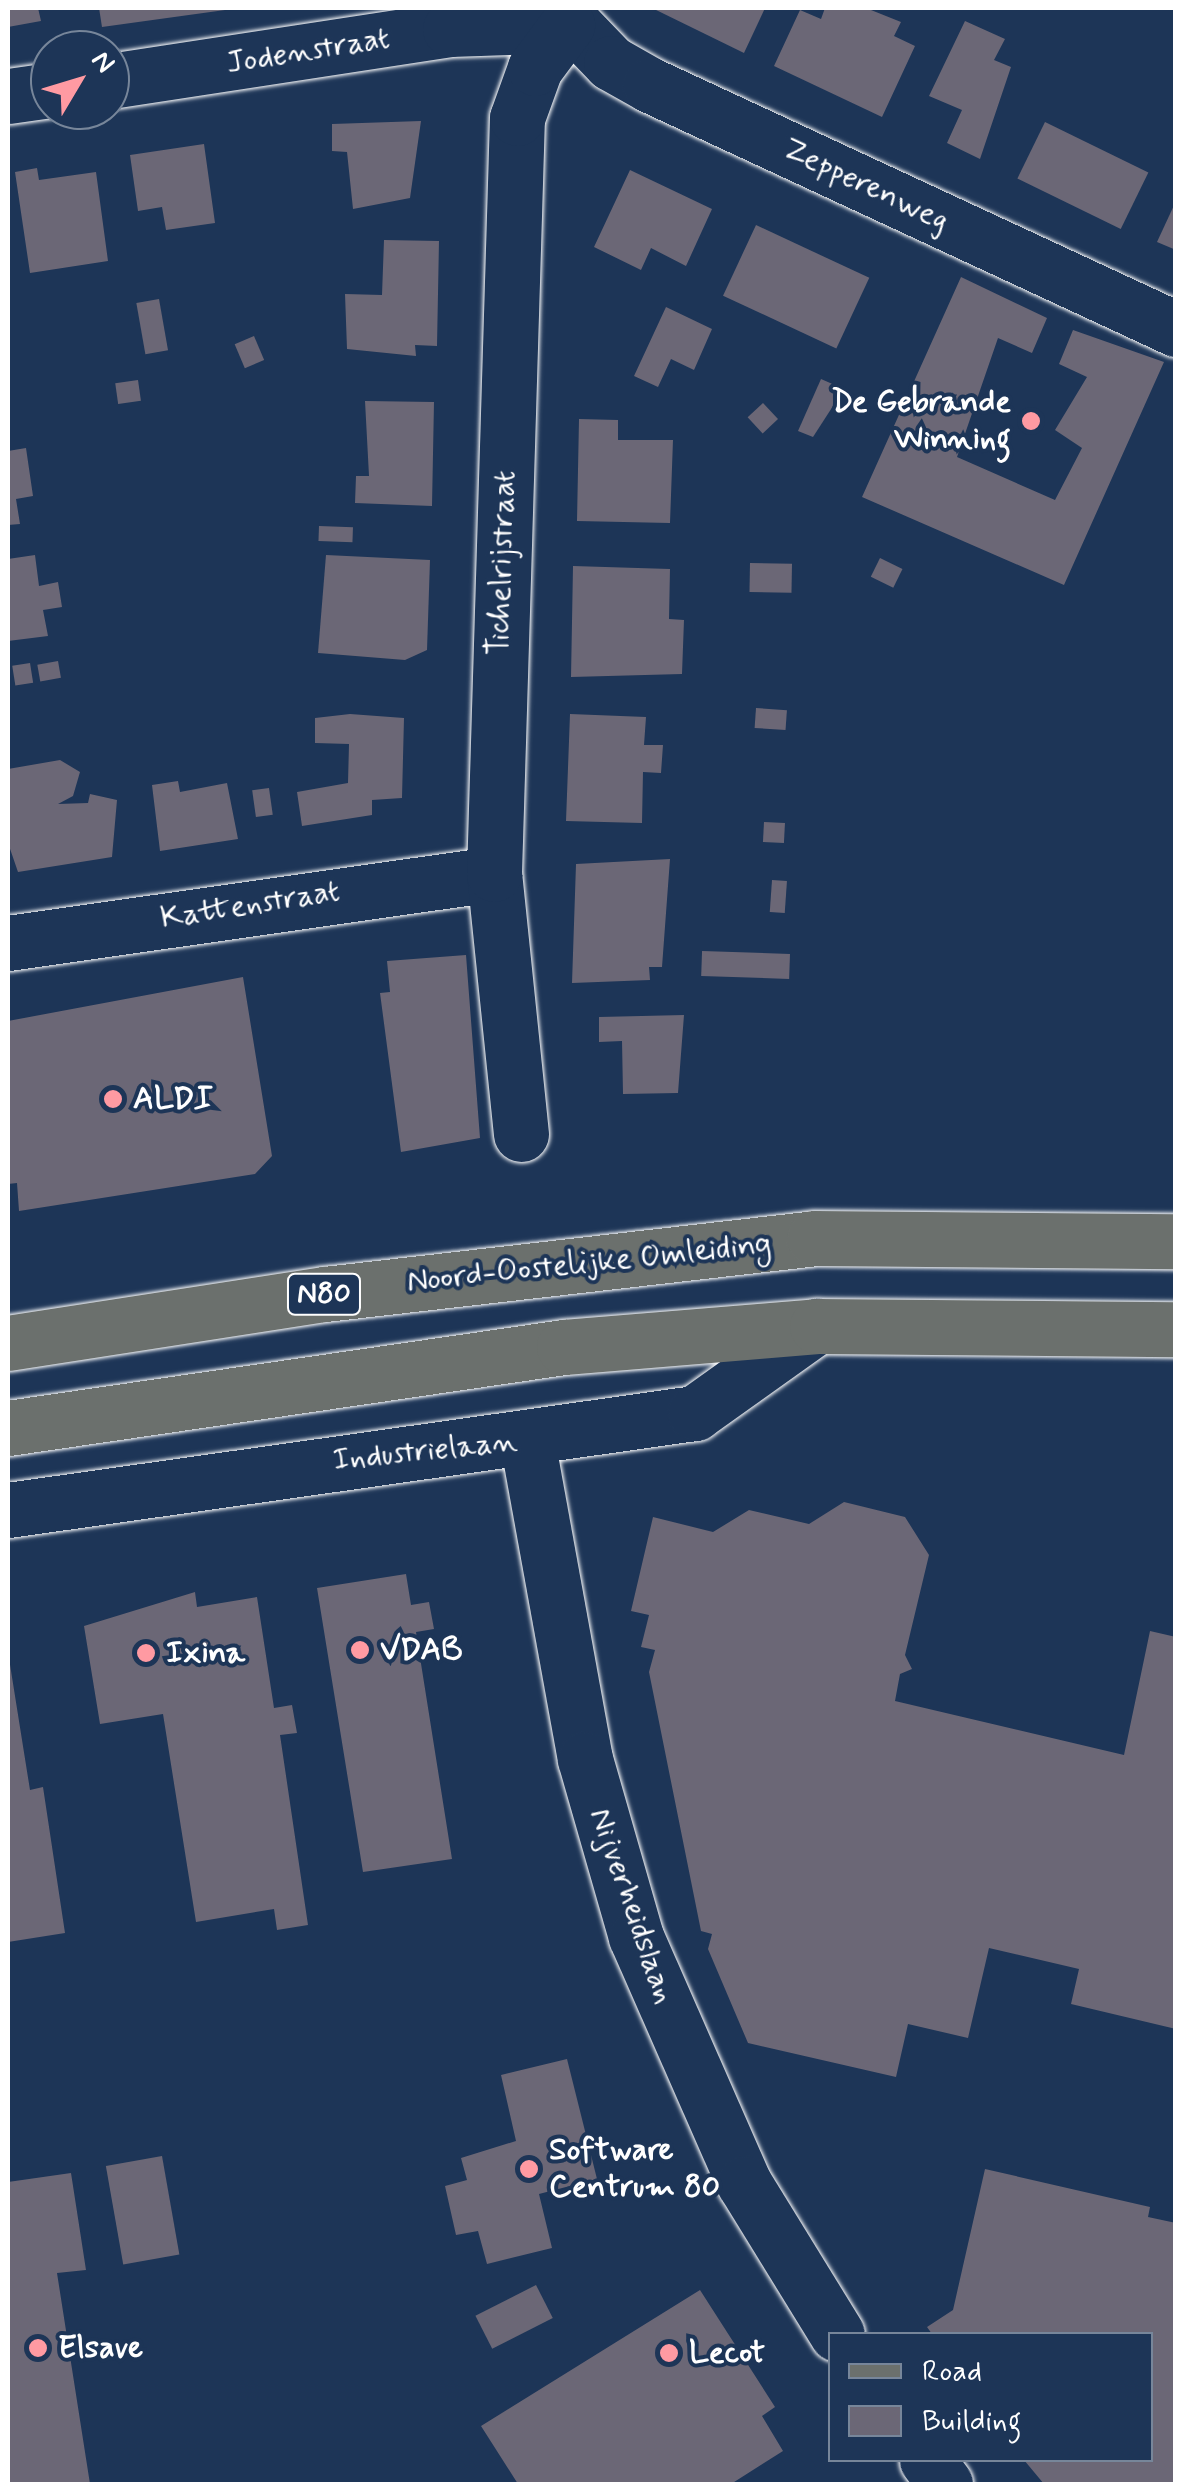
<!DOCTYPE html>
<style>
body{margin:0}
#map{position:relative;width:1183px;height:2492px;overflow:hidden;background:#1d3557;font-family:Mynerve,sans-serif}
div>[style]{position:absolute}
.building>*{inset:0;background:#6b6776;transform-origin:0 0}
.roads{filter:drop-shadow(0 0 2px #fff) drop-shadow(0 0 2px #fff)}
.minor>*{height:55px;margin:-27.5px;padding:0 27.5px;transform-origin:27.5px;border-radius:27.5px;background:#1d3557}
.major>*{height:55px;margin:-27.5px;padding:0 27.5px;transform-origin:27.5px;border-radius:27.5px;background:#6b706d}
.dots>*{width:28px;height:28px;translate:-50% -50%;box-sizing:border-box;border:5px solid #1d3557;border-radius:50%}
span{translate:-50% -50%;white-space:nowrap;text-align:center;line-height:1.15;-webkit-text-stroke:8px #1d3557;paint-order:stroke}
.shield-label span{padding:2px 8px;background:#1d3557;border:2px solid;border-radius:8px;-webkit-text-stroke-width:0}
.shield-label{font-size:30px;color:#fff;font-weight:700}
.street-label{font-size:32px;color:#fff}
.poi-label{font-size:32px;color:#fff;font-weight:700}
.right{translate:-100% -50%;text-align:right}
.left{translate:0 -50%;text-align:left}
.frame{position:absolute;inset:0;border:10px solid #fff;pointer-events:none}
.legend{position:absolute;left:828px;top:2332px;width:325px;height:130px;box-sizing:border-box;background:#1d3557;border:2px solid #77869a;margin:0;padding:12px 18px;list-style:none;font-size:30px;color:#fff}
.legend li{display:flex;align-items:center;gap:20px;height:50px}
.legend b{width:50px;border:2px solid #77869a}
.north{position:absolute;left:30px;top:30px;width:100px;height:100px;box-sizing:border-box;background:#1d3557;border:2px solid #77869a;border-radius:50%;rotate:52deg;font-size:28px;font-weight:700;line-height:40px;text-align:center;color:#fff}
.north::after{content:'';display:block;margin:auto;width:35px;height:45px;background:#ff9aa2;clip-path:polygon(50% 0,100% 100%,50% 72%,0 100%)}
</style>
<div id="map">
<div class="building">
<i style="clip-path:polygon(8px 8px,38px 8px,41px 21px,8px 27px)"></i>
<i style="clip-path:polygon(99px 8px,225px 8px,225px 10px,102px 27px)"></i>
<i style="clip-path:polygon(652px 8px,765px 8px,744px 53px)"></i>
<i style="clip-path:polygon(825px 8px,866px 8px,901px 22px,894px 36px,915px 46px,882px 117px,774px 66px,800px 10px,821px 19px)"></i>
<i style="clip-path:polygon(965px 21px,1005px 39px,994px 60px,1011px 67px,980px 159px,947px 143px,962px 110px,929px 96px)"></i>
<i style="clip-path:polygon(421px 121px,410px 198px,353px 209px,347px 152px,332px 151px,332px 124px)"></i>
<i style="left:1045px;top:122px;width:115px;height:63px;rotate:26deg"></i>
<i style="clip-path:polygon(204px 144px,215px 223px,166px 230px,162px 207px,138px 211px,130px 155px)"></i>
<i style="clip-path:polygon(37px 168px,39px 180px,96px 172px,108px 261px,30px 273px,15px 172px)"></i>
<i style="clip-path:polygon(630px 170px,712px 209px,686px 266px,651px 248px,641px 270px,594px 247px)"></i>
<i style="clip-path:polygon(1176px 201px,1176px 250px,1157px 242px)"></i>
<i style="left:756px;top:225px;width:125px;height:78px;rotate:25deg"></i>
<i style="clip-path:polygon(384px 240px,439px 241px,437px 346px,415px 345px,416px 356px,347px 349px,345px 294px,382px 295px)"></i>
<i style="clip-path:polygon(961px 277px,1047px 318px,1032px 353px,998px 338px,957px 457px,1055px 500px,1082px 448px,1055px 430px,1087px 377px,1059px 364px,1073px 330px,1164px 362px,1064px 585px,862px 497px)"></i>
<i style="left:159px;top:299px;width:52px;height:23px;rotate:80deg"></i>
<i style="clip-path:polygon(666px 307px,712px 329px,694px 370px,671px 359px,658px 387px,634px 376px)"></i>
<i style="left:254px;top:336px;width:26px;height:21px;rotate:67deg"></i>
<i style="clip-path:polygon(821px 379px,844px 389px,813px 437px,798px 431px)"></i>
<i style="left:138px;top:380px;width:21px;height:23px;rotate:82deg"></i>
<i style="clip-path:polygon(365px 401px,434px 402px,432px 506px,355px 503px,356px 476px,369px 476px)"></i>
<i style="left:763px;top:403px;width:22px;height:21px;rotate:47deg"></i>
<i style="clip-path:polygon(579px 419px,618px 420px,618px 440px,673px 440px,670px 523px,577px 521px)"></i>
<i style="clip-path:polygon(26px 448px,33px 496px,16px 499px,20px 524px,8px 525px,8px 451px)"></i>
<i style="left:319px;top:526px;width:34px;height:15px;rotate:2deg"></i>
<i style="clip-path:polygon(35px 555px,39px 586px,58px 582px,62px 607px,43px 610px,48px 636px,8px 641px,8px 559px)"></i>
<i style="clip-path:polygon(326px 555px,430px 560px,427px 650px,405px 660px,318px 653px)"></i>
<i style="left:880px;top:558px;width:25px;height:21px;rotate:26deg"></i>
<i style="left:750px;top:563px;width:42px;height:29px;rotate:1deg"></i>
<i style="clip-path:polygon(573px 566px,670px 569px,669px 619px,684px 620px,682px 674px,571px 677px)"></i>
<i style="left:58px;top:661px;width:17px;height:21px;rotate:80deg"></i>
<i style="left:30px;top:663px;width:20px;height:18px;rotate:81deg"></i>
<i style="left:756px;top:708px;width:31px;height:20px;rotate:4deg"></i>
<i style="clip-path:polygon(350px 714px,404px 718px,402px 798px,372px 800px,372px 815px,302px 826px,297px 792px,348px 783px,349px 744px,315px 743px,315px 718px)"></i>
<i style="clip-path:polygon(570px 714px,646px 717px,644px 745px,663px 745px,661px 773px,643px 772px,642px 823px,566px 821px)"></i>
<i style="clip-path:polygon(60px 760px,80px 772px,73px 796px,58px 804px,88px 803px,90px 794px,117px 800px,112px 857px,18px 872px,8px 843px,8px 769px)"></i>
<i style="clip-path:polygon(178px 781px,180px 792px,227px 783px,238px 839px,160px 851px,152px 785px)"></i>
<i style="left:269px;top:788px;width:27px;height:17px;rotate:82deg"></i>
<i style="left:764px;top:822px;width:21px;height:20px;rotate:3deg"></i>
<i style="clip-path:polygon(670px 859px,662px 967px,649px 967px,650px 980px,572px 983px,576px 864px)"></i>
<i style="left:772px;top:880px;width:15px;height:32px;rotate:4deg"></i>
<i style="left:790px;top:954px;width:25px;height:88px;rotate:92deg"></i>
<i style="clip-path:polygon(466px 955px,480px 1138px,401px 1152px,380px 993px,390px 992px,387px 961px)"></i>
<i style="clip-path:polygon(243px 977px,272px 1156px,255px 1174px,19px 1211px,17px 1183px,8px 1184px,8px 1021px)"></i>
<i style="clip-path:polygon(684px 1015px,678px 1093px,623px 1094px,622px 1041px,599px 1042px,599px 1017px)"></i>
<i style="clip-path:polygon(844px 1502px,905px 1517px,929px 1555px,905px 1655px,912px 1669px,900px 1674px,895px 1701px,1124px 1755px,1150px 1631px,1176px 1637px,1176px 2029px,1071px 2004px,1079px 1969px,989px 1948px,968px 2038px,908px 2024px,896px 2077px,748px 2043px,708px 1949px,712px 1934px,701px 1931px,649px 1672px,655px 1650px,641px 1647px,649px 1615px,631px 1611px,653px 1517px,713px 1532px,749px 1510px,809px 1524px)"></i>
<i style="clip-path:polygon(406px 1574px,411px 1605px,429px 1602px,434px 1629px,416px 1632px,452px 1859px,363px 1872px,317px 1588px)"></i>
<i style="clip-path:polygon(195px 1592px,197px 1607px,257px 1597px,274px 1708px,292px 1705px,297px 1733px,280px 1735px,308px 1925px,277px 1930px,274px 1909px,196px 1922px,163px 1714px,100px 1724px,84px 1626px)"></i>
<i style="clip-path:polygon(8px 1652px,30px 1790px,43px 1787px,65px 1933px,8px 1942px)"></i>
<i style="clip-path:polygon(567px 2059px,597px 2179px,539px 2194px,552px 2248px,487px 2264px,478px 2231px,456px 2235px,445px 2186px,467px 2180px,461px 2158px,516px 2141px,501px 2075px)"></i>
<i style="left:162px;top:2156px;width:100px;height:57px;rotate:80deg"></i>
<i style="clip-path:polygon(985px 2169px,1150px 2207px,1148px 2217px,1176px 2223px,1176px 2484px,1044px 2484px,1024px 2460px,1150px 2460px,1150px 2334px,932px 2334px,927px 2327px,953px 2310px)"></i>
<i style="clip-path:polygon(71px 2173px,86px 2270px,57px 2273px,90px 2484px,8px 2484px,8px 2182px)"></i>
<i style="left:536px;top:2285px;width:37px;height:68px;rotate:63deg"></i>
<i style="clip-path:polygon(700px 2290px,775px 2407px,762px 2416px,783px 2451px,731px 2484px,518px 2484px,481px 2426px)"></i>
</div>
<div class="roads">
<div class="minor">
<i style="left:558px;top:8px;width:76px;rotate:46.1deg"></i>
<i style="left:611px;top:63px;width:45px;rotate:29.4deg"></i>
<i style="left:650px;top:85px;width:580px;rotate:24.89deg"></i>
<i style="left:110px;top:81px;width:344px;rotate:-8.7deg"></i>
<i style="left:450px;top:29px;width:117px;rotate:-2deg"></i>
<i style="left:8px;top:96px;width:42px;rotate:-8.1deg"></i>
<i style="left:8px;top:943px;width:491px;rotate:-8.1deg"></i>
<i style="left:521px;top:1134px;width:261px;rotate:-95.9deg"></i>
<i style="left:494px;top:874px;width:756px;rotate:-88.26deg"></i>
<i style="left:517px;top:118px;width:53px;rotate:-70.2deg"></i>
<i style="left:535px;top:68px;width:54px;rotate:-53.3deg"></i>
<i style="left:527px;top:1440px;width:324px;rotate:79.7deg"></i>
<i style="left:585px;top:1759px;width:185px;rotate:74deg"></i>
<i style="left:636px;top:1937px;width:269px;rotate:66.3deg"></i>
<i style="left:744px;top:2183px;width:177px;rotate:58.4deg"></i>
<i style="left:8px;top:1510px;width:694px;rotate:-8.04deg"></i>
<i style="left:695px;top:1413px;width:150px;rotate:-35.5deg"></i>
<i style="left:927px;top:2460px;width:30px;rotate:53deg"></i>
</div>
<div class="major">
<i style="left:8px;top:1343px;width:321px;rotate:-8.8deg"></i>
<i style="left:325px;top:1294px;width:492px;rotate:-6.5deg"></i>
<i style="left:814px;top:1238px;width:362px;rotate:0.5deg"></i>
<i style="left:8px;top:1428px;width:562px;rotate:-8.29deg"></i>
<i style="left:564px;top:1347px;width:254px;rotate:-4.7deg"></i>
<i style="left:817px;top:1326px;width:359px;rotate:0.5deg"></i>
</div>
</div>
<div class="dots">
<i style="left:1031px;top:421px;background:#ff9aa2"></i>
<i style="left:113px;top:1099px;background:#ff9aa2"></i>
<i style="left:360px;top:1650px;background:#ff9aa2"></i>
<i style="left:146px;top:1653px;background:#ff9aa2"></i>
<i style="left:529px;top:2169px;background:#ff9aa2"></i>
<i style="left:38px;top:2348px;background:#ff9aa2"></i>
<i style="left:669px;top:2353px;background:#ff9aa2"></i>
</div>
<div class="shield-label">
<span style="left:324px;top:1294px">N80</span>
</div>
<div class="street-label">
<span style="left:308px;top:51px;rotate:-9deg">Jodenstraat</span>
<span style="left:866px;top:185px;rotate:25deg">Zepperenweg</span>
<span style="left:502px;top:563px;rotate:-88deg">Tichelrijstraat</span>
<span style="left:250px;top:905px;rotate:-9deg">Kattenstraat</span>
<span style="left:589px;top:1263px;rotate:-6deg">Noord-Oostelijke Omleiding</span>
<span style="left:425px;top:1451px;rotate:-6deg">Industrielaan</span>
<span style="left:632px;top:1906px;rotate:71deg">Nijverheidslaan</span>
</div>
<div class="poi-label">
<span class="right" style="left:1011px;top:421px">De Gebrande<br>Winning</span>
<span class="left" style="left:133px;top:1099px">ALDI</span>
<span class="left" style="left:380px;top:1650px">VDAB</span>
<span class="left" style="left:166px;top:1653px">Ixina</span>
<span class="left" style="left:549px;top:2169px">Software<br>Centrum 80</span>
<span class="left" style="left:58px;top:2348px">Elsave</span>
<span class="left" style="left:689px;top:2353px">Lecot</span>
</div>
<div class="frame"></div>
<ul class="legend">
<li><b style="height:12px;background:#6b706d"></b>Road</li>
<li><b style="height:28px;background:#6b6776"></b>Building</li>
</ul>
<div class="north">N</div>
</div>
